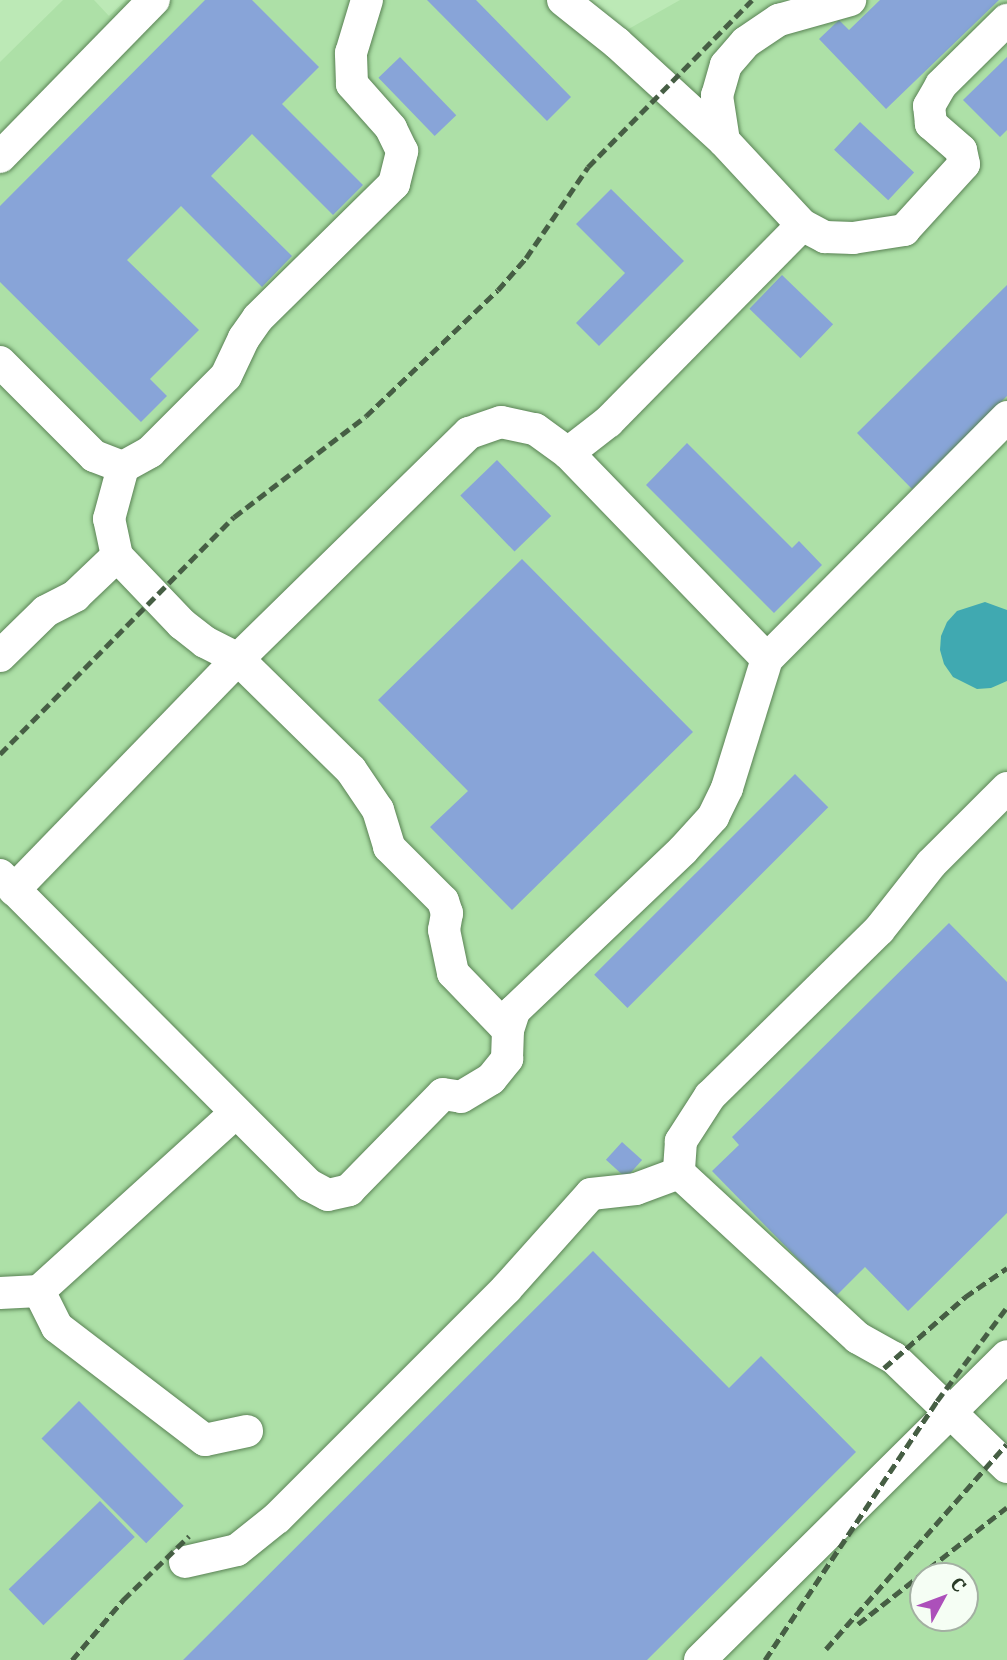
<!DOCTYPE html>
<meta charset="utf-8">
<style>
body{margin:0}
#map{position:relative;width:1007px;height:1660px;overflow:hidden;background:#bce9b6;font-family:"IBM Plex Serif",serif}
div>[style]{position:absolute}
.built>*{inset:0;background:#ade0a7}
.water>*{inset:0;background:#40a9b1}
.building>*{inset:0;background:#88a4d8;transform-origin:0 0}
.roads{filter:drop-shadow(0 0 2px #598254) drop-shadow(0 0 2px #598254)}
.minor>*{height:32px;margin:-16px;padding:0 16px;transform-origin:16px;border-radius:16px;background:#fff}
.rail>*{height:5px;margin-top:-2.5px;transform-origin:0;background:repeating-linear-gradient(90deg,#465e44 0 10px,transparent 0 15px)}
span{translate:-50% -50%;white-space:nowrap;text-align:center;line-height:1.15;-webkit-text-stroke:5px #f5fef4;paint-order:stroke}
.north{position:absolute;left:909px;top:1562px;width:70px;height:70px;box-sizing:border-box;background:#f5fef4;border:2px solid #a3b0a2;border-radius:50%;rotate:49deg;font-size:19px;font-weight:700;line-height:28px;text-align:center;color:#293b27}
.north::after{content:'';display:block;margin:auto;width:24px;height:32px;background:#ac50ba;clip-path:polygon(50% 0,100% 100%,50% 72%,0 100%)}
</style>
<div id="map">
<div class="built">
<i style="clip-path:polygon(evenodd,63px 0,94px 0,109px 16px,126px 0,587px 0,625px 31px,680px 0,1007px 0,1007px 1660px,0 1660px,0 62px,63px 0,923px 1576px,965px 1576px,965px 1618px,923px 1618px,923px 1576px)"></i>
</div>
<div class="water">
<i style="clip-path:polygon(985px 602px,1007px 610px,1007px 681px,991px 688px,977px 689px,953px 677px,944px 664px,940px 650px,941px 636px,947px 622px,957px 611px)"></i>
</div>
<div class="building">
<i style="clip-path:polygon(205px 0,252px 0,319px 67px,282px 104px,363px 185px,333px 215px,252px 134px,211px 176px,292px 256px,262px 287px,181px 206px,127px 260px,199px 330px,150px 379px,167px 396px,141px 422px,0 282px,0 206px)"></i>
<i style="clip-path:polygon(427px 0,476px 0,571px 97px,547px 121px)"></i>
<i style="clip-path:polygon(880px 0,999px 0,886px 109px,819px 39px,839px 20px,849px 30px)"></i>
<i style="left:400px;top:57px;width:81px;height:30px;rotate:46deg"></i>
<i style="clip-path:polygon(1007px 57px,1007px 130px,1000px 137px,963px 100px)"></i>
<i style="left:860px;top:122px;width:74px;height:38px;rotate:43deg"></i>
<i style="clip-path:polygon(611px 189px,684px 261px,599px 346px,576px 323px,625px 273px,576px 224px)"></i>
<i style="left:782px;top:275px;width:71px;height:47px;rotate:44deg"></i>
<i style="clip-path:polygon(1007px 285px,1007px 396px,912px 489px,857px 433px)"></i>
<i style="clip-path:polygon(687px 443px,792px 548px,799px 541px,822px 565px,774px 613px,646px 485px)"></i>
<i style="left:497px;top:460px;width:78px;height:51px;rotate:46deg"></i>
<i style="clip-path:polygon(522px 559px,693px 732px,512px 910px,430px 827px,468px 791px,378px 700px)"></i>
<i style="left:795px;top:774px;width:47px;height:284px;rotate:45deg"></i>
<i style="clip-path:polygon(949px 923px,1007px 982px,1007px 1213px,908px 1311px,865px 1267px,835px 1297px,712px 1171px,739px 1145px,732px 1137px)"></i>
<i style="left:622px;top:1142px;width:27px;height:24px;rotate:42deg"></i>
<i style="clip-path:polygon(593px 1251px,729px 1388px,761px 1356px,856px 1452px,647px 1660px,183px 1660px)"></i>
<i style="left:79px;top:1401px;width:148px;height:53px;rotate:45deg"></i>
<i style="left:100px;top:1501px;width:50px;height:127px;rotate:46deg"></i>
</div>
<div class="roads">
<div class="minor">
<i style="left:563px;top:0;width:69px;rotate:38.5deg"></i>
<i style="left:617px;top:43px;width:145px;rotate:42.5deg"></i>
<i style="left:724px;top:141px;width:46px;rotate:-98.8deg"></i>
<i style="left:717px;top:96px;width:32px;rotate:-74deg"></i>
<i style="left:726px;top:65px;width:30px;rotate:-49deg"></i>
<i style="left:746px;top:42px;width:40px;rotate:-34deg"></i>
<i style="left:779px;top:20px;width:74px;rotate:-15.7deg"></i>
<i style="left:724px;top:141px;width:115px;rotate:47.1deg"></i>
<i style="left:802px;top:225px;width:26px;rotate:28deg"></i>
<i style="left:825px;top:237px;width:28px;rotate:2deg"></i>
<i style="left:853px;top:238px;width:52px;rotate:-8.9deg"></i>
<i style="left:904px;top:230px;width:89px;rotate:-47.7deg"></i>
<i style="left:964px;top:164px;width:14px;rotate:-102deg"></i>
<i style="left:961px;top:150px;width:40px;rotate:-139deg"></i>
<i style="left:931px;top:124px;width:18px;rotate:-96deg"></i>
<i style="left:929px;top:106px;width:24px;rotate:-60deg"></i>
<i style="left:941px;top:85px;width:93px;rotate:-44.6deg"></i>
<i style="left:0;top:157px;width:220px;rotate:-45.6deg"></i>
<i style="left:0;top:362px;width:133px;rotate:45deg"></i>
<i style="left:94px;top:456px;width:31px;rotate:21deg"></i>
<i style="left:568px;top:453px;width:51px;rotate:-37.8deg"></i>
<i style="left:608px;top:422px;width:276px;rotate:-45.4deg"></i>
<i style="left:117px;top:556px;width:94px;rotate:46.3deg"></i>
<i style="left:182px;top:624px;width:29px;rotate:38deg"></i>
<i style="left:205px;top:642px;width:37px;rotate:27deg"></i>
<i style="left:238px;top:659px;width:158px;rotate:44.5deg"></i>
<i style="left:351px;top:770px;width:48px;rotate:56deg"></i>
<i style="left:378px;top:810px;width:39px;rotate:73deg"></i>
<i style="left:389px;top:847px;width:76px;rotate:45deg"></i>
<i style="left:443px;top:901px;width:13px;rotate:72deg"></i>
<i style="left:447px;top:913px;width:17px;rotate:100deg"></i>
<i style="left:444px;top:930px;width:44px;rotate:78.2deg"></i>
<i style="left:453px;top:973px;width:79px;rotate:46deg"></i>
<i style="left:0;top:656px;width:64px;rotate:-44.4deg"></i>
<i style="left:46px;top:611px;width:33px;rotate:-27deg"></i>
<i style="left:75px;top:596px;width:58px;rotate:-43.6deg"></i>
<i style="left:117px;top:556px;width:38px;rotate:-102deg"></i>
<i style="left:109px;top:519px;width:54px;rotate:-74.9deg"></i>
<i style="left:123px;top:467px;width:31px;rotate:-29deg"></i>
<i style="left:150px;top:452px;width:107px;rotate:-45deg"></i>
<i style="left:226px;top:376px;width:42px;rotate:-64.7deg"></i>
<i style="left:244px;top:338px;width:24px;rotate:-55deg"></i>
<i style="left:258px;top:318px;width:191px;rotate:-44.6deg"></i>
<i style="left:394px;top:184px;width:34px;rotate:-76deg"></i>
<i style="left:402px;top:151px;width:25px;rotate:-116deg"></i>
<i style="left:391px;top:128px;width:59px;rotate:-131.6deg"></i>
<i style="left:352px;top:84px;width:31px;rotate:-92deg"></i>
<i style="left:351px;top:53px;width:55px;rotate:-73.2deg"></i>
<i style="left:1007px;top:788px;width:107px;rotate:135deg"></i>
<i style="left:931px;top:864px;width:84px;rotate:128.2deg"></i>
<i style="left:879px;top:930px;width:237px;rotate:135.5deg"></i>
<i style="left:710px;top:1096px;width:54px;rotate:122.8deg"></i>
<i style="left:681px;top:1141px;width:32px;rotate:94deg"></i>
<i style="left:679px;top:1173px;width:243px;rotate:42.7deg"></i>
<i style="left:858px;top:1338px;width:41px;rotate:29.1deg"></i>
<i style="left:894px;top:1358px;width:157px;rotate:44deg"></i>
<i style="left:0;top:875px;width:438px;rotate:45.1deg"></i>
<i style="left:309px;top:1185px;width:21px;rotate:28deg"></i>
<i style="left:328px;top:1195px;width:22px;rotate:-13deg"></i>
<i style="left:349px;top:1190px;width:134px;rotate:-45.6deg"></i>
<i style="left:443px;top:1094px;width:18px;rotate:9deg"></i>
<i style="left:461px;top:1097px;width:35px;rotate:-31deg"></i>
<i style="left:491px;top:1079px;width:26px;rotate:-51deg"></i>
<i style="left:507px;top:1059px;width:29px;rotate:-88deg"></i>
<i style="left:508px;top:1030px;width:20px;rotate:-72deg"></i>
<i style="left:514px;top:1011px;width:233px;rotate:-43.6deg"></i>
<i style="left:683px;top:850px;width:45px;rotate:-47.7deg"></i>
<i style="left:713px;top:817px;width:32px;rotate:-64deg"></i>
<i style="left:727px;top:788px;width:135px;rotate:-72.8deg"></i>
<i style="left:14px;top:890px;width:322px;rotate:-45.9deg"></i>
<i style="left:238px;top:659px;width:323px;rotate:-44.4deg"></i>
<i style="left:469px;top:433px;width:34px;rotate:-19deg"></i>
<i style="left:501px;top:422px;width:35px;rotate:12deg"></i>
<i style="left:535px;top:429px;width:41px;rotate:36deg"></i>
<i style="left:568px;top:453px;width:286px;rotate:46deg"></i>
<i style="left:767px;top:659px;width:341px;rotate:-45.2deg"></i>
<i style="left:39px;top:1291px;width:40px;rotate:63.4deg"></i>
<i style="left:57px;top:1327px;width:186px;rotate:37.4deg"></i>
<i style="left:205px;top:1440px;width:43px;rotate:-12.1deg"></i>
<i style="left:0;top:1293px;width:39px;rotate:-3deg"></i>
<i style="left:39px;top:1291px;width:265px;rotate:-42.2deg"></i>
<i style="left:185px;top:1562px;width:53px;rotate:-13deg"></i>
<i style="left:237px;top:1550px;width:51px;rotate:-38.7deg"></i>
<i style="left:277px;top:1518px;width:324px;rotate:-45deg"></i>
<i style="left:506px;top:1289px;width:127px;rotate:-48.2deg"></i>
<i style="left:591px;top:1194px;width:45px;rotate:-6.3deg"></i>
<i style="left:636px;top:1189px;width:46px;rotate:-20.4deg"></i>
<i style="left:700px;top:1660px;width:432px;rotate:-44.7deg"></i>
</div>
</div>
<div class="rail">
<i style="left:0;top:754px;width:333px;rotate:-45.4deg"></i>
<i style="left:234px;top:517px;width:166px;rotate:-37.4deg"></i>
<i style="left:366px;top:416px;width:182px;rotate:-43.7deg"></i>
<i style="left:498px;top:290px;width:43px;rotate:-48.8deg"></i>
<i style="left:526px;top:258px;width:110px;rotate:-55.7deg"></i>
<i style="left:588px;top:167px;width:234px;rotate:-45.5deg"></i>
<i style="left:884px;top:1368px;width:108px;rotate:-41.2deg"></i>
<i style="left:965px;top:1297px;width:51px;rotate:-34.6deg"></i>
<i style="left:858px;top:1624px;width:189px;rotate:-38.1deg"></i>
<i style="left:826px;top:1649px;width:273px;rotate:-48.6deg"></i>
<i style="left:72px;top:1660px;width:79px;rotate:-49.6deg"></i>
<i style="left:123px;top:1600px;width:92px;rotate:-44.1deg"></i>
<i style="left:765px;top:1660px;width:311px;rotate:-56.4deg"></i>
<i style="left:937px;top:1401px;width:117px;rotate:-53.3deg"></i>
</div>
<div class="north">С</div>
</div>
